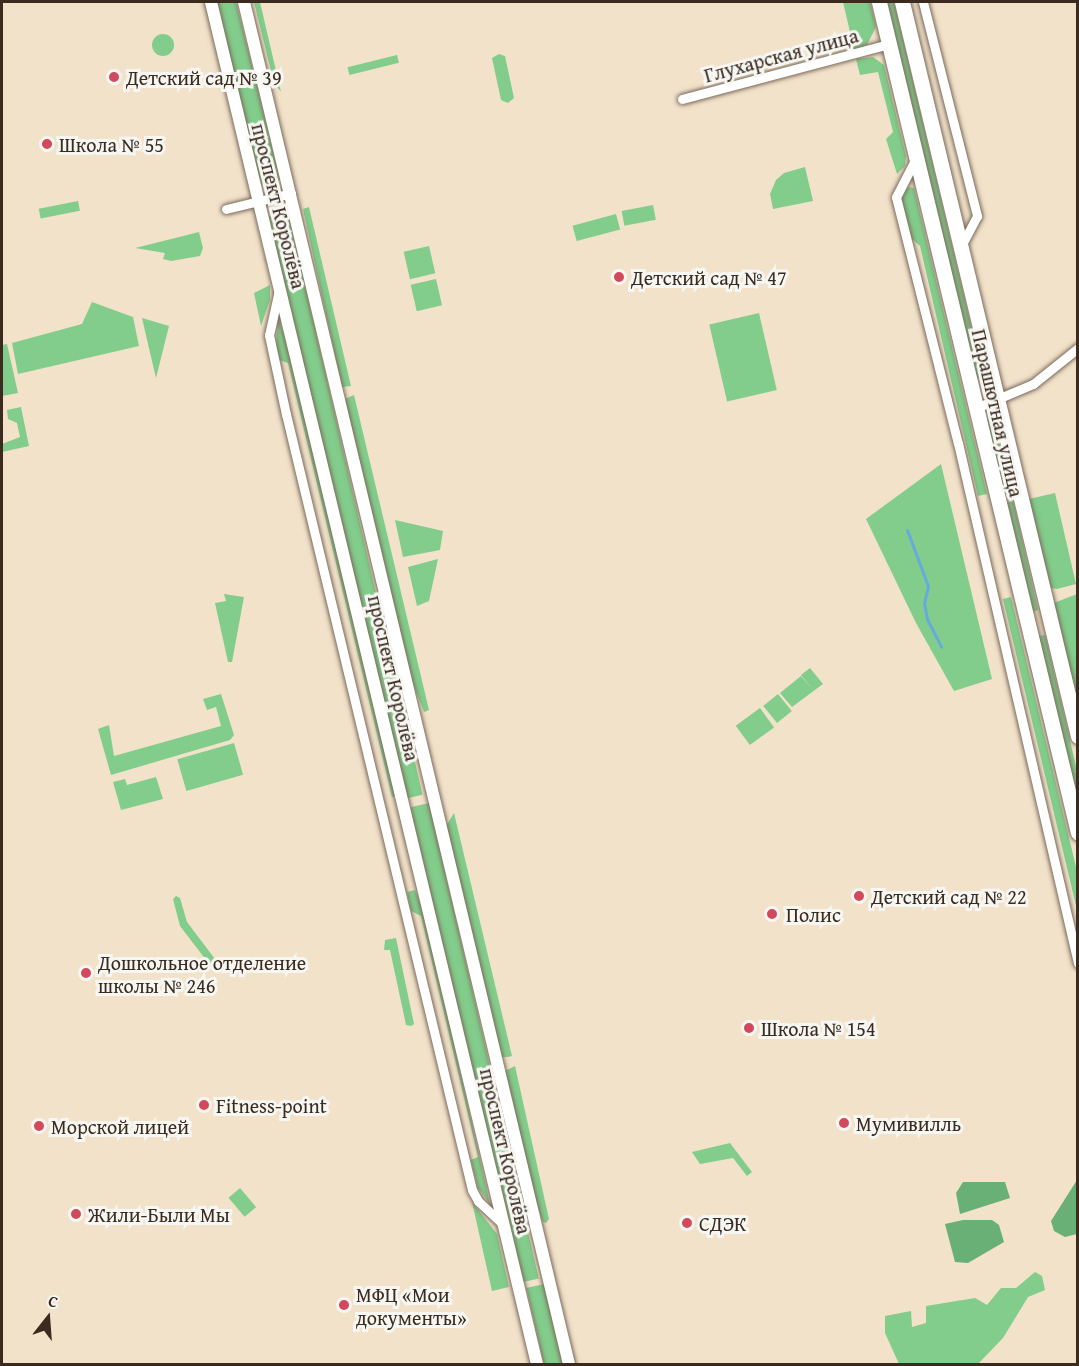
<!DOCTYPE html>
<meta charset="utf-8">
<style>
body{margin:0}
#map{position:relative;width:1079px;height:1366px;overflow:hidden;background:#f2e2ca;font-family:"Gentium Book Plus",serif}
div>[style]{position:absolute}
.green>*{inset:0;background:#82cd8b;transform-origin:0 0}
.round{border-radius:50%}
.forest>*{inset:0;background:#69b077}
.stream>*{height:3px;margin:-1.5px;padding:0 1.5px;transform-origin:1.5px;border-radius:1.5px;background:#67aadc}
.roads{filter:drop-shadow(0 0 2px #7b6a5a) drop-shadow(0 0 2px #7b6a5a)}
.minor>*{height:9px;margin:-4.5px;padding:0 4.5px;transform-origin:4.5px;border-radius:4.5px;background:#fff}
.tertiary>*{height:12px;margin:-6px;padding:0 6px;transform-origin:6px;border-radius:6px;background:#fff}
.primary>*{height:15px;margin:-7.5px;padding:0 7.5px;transform-origin:7.5px;border-radius:7.5px;background:#fff}
.dots>*{width:16px;height:16px;translate:-50% -50%;box-sizing:border-box;border:3px solid #f6f6f2;border-radius:50%}
span{translate:-50% -50%;white-space:nowrap;text-align:center;line-height:1.15;-webkit-text-stroke:6px #f6f6f2;paint-order:stroke}
.street-label{font-size:20px;color:#3b2a1e}
.poi-label{font-size:20px;color:#3b2a1e}
.left{translate:0 -50%;text-align:left}
.frame{position:absolute;inset:0;border:3px solid #3b2a1e;pointer-events:none}
.north{position:absolute;left:18px;top:1288px;width:60px;height:60px;-webkit-text-stroke:4px #f6f6f2;paint-order:stroke;rotate:17deg;font-size:16px;font-weight:700;line-height:24px;text-align:center;color:#3b2a1e}
.north::after{content:'';display:block;margin:auto;width:21px;height:27px;background:#3b2a1e;clip-path:polygon(50% 0,100% 100%,50% 72%,0 100%)}
</style>
<div id="map">
<div class="green">
<i style="clip-path:polygon(217px 2px,236px 2px,280px 179px,273px 188px,261px 184px,250px 146px)"></i>
<i style="clip-path:polygon(254px 2px,260px 2px,281px 92px,274px 83px)"></i>
<i style="clip-path:polygon(843px 2px,870px 2px,876px 27px,867px 45px,854px 49px)"></i>
<i style="clip-path:polygon(886px 2px,894px 2px,983px 377px,977px 378px)"></i>
<i class="round" style="left:152px;top:34px;width:22px;height:22px"></i>
<i style="clip-path:polygon(499px 54px,505px 56px,514px 98px,508px 103px,501px 100px,492px 58px)"></i>
<i style="left:397px;top:55px;width:8px;height:51px;rotate:76deg"></i>
<i style="clip-path:polygon(873px 57px,884px 65px,906px 156px,905px 166px,897px 174px,886px 139px,893px 132px,878px 72px,860px 75px,856px 59px)"></i>
<i style="clip-path:polygon(805px 167px,813px 201px,773px 209px,770px 194px,776px 180px,784px 173px)"></i>
<i style="clip-path:polygon(908px 187px,914px 188px,987px 494px,978px 496px,920px 246px,911px 238px,901px 200px)"></i>
<i style="left:78px;top:201px;width:10px;height:40px;rotate:79deg"></i>
<i style="left:653px;top:205px;width:15px;height:32px;rotate:79deg"></i>
<i style="clip-path:polygon(309px 207px,351px 386px,342px 387px,303px 209px)"></i>
<i style="left:288px;top:212px;width:598px;height:20px;rotate:77deg"></i>
<i style="left:616px;top:214px;width:16px;height:45px;rotate:75deg"></i>
<i style="clip-path:polygon(199px 232px,203px 248px,200px 256px,171px 261px,163px 259px,165px 253px,135px 248px)"></i>
<i style="left:429px;top:246px;width:28px;height:26px;rotate:77deg"></i>
<i style="left:436px;top:279px;width:27px;height:26px;rotate:77deg"></i>
<i style="clip-path:polygon(270px 285px,270px 300px,261px 326px,254px 293px)"></i>
<i style="clip-path:polygon(92px 302px,133px 317px,139px 346px,18px 374px,12px 343px,82px 324px)"></i>
<i style="left:759px;top:313px;width:79px;height:51px;rotate:77deg"></i>
<i style="clip-path:polygon(142px 318px,169px 326px,156px 378px,148px 344px)"></i>
<i style="clip-path:polygon(278px 319px,291px 351px,397px 796px,392px 797px,288px 363px,279px 360px,276px 348px)"></i>
<i style="clip-path:polygon(7px 344px,18px 393px,2px 396px,2px 345px)"></i>
<i style="clip-path:polygon(354px 395px,429px 710px,424px 712px,413px 684px,345px 399px)"></i>
<i style="clip-path:polygon(21px 407px,29px 446px,2px 452px,2px 444px,20px 437px,17px 423px,8px 419px,7px 410px)"></i>
<i style="left:993px;top:418px;width:77px;height:7px;rotate:77deg"></i>
<i style="clip-path:polygon(941px 464px,992px 679px,954px 691px,916px 623px,866px 519px)"></i>
<i style="clip-path:polygon(1055px 493px,1076px 584px,1057px 589px,1051px 588px,1029px 499px)"></i>
<i style="left:1013px;top:501px;width:112px;height:6px;rotate:77deg"></i>
<i style="clip-path:polygon(395px 520px,443px 531px,440px 550px,403px 557px)"></i>
<i style="clip-path:polygon(438px 559px,429px 601px,417px 606px,408px 567px)"></i>
<i style="clip-path:polygon(224px 594px,244px 597px,232px 662px,228px 662px,215px 603px,226px 601px)"></i>
<i style="clip-path:polygon(1077px 594px,1078px 594px,1077px 701px,1054px 603px)"></i>
<i style="clip-path:polygon(1011px 597px,1077px 871px,1077px 910px,1003px 599px)"></i>
<i style="clip-path:polygon(1045px 635px,1077px 770px,1077px 799px,1039px 636px)"></i>
<i style="clip-path:polygon(810px 668px,823px 684px,792px 707px,780px 693px,801px 676px,812px 689px,801px 675px)"></i>
<i style="clip-path:polygon(221px 694px,234px 735px,230px 740px,111px 775px,98px 729px,109px 725px,114px 756px,221px 726px,216px 707px,207px 710px,203px 699px)"></i>
<i style="left:778px;top:694px;width:22px;height:19px;rotate:51deg"></i>
<i style="left:760px;top:708px;width:24px;height:30px;rotate:54deg"></i>
<i style="left:234px;top:743px;width:33px;height:59px;rotate:74deg"></i>
<i style="clip-path:polygon(156px 777px,163px 799px,121px 810px,113px 782px,125px 779px,127px 785px)"></i>
<i style="left:429px;top:803px;width:488px;height:19px;rotate:77deg"></i>
<i style="clip-path:polygon(454px 813px,512px 1056px,508px 1057px,502px 1057px,446px 826px)"></i>
<i style="clip-path:polygon(415px 890px,425px 915px,490px 1204px,478px 1188px,471px 1160px,478px 1157px,421px 916px,411px 911px,407px 892px)"></i>
<i style="clip-path:polygon(176px 896px,180px 898px,187px 922px,221px 967px,213px 969px,180px 926px,173px 899px)"></i>
<i style="clip-path:polygon(396px 938px,414px 1024px,411px 1026px,406px 1025px,390px 950px,384px 950px,385px 940px)"></i>
<i style="clip-path:polygon(515px 1066px,549px 1219px,546px 1223px,543px 1222px,535px 1199px,505px 1071px)"></i>
<i style="clip-path:polygon(730px 1143px,752px 1172px,747px 1176px,733px 1158px,700px 1164px,692px 1152px)"></i>
<i style="left:240px;top:1188px;width:25px;height:15px;rotate:50deg"></i>
<i style="clip-path:polygon(472px 1202px,497px 1234px,509px 1287px,492px 1291px)"></i>
<i style="clip-path:polygon(1035px 1272px,1042px 1276px,1045px 1290px,1028px 1297px,1003px 1338px,978px 1364px,899px 1364px,885px 1333px,885px 1316px,911px 1311px,912px 1327px,926px 1323px,926px 1306px,975px 1298px,987px 1305px,1001px 1288px,1016px 1288px)"></i>
<i style="left:544px;top:1284px;width:82px;height:18px;rotate:77deg"></i>
</div>
<div class="forest">
<i style="clip-path:polygon(1077px 1180px,1077px 1234px,1065px 1237px,1054px 1231px,1051px 1221px)"></i>
<i style="clip-path:polygon(963px 1182px,1005px 1182px,1010px 1198px,960px 1214px,956px 1193px)"></i>
<i style="clip-path:polygon(963px 1220px,992px 1220px,999px 1225px,1004px 1242px,968px 1263px,955px 1262px,945px 1224px)"></i>
</div>
<div class="stream">
<i style="left:907px;top:530px;width:60px;rotate:69.4deg"></i>
<i style="left:928px;top:586px;width:17px;rotate:103deg"></i>
<i style="left:924px;top:603px;width:16px;rotate:79deg"></i>
<i style="left:927px;top:619px;width:31px;rotate:63deg"></i>
</div>
<div class="roads">
<div class="minor">
<i style="left:923px;top:2px;width:221px;rotate:75.8deg"></i>
<i style="left:977px;top:216px;width:34px;rotate:118deg"></i>
<i style="left:682px;top:99px;width:214px;rotate:-14.9deg"></i>
<i style="left:916px;top:158px;width:44px;rotate:117.1deg"></i>
<i style="left:896px;top:197px;width:254px;rotate:75.9deg"></i>
<i style="left:958px;top:443px;width:534px;rotate:77.01deg"></i>
<i style="left:226px;top:209px;width:67px;rotate:-13.8deg"></i>
<i style="left:279px;top:290px;width:46px;rotate:102.5deg"></i>
<i style="left:269px;top:335px;width:81px;rotate:77.9deg"></i>
<i style="left:286px;top:414px;width:798px;rotate:76.52deg"></i>
<i style="left:472px;top:1190px;width:13px;rotate:61deg"></i>
<i style="left:478px;top:1201px;width:33px;rotate:43deg"></i>
<i style="left:976px;top:408px;width:62px;rotate:-22.8deg"></i>
<i style="left:1033px;top:384px;width:58px;rotate:-38.7deg"></i>
</div>
<div class="tertiary">
<i style="left:211px;top:2px;width:1400px;rotate:76.54deg"></i>
<i style="left:244px;top:2px;width:1400px;rotate:76.58deg"></i>
</div>
<div class="primary">
<i style="left:879px;top:2px;width:854px;rotate:76.53deg"></i>
<i style="left:902px;top:2px;width:755px;rotate:76.52deg"></i>
</div>
</div>
<div class="dots">
<i style="left:114px;top:77px;background:#d1495b"></i>
<i style="left:47px;top:144px;background:#d1495b"></i>
<i style="left:619px;top:277px;background:#d1495b"></i>
<i style="left:859px;top:896px;background:#d1495b"></i>
<i style="left:772px;top:914px;background:#d1495b"></i>
<i style="left:86px;top:973px;background:#d1495b"></i>
<i style="left:749px;top:1028px;background:#d1495b"></i>
<i style="left:204px;top:1105px;background:#d1495b"></i>
<i style="left:844px;top:1123px;background:#d1495b"></i>
<i style="left:39px;top:1126px;background:#d1495b"></i>
<i style="left:76px;top:1214px;background:#d1495b"></i>
<i style="left:687px;top:1223px;background:#d1495b"></i>
<i style="left:344px;top:1305px;background:#d1495b"></i>
</div>
<div class="street-label">
<span style="left:781px;top:55px;rotate:-15deg">Глухарская улица</span>
<span style="left:279px;top:206px;rotate:76deg">проспект Королёва</span>
<span style="left:998px;top:413px;rotate:77deg">Парашютная улица</span>
<span style="left:394px;top:678px;rotate:77deg">проспект Королёва</span>
<span style="left:506px;top:1151px;rotate:77deg">проспект Королёва</span>
</div>
<div class="poi-label">
<span class="left" style="left:126px;top:77px">Детский сад № 39</span>
<span class="left" style="left:59px;top:144px">Школа № 55</span>
<span class="left" style="left:631px;top:277px">Детский сад № 47</span>
<span class="left" style="left:871px;top:896px">Детский сад № 22</span>
<span class="left" style="left:786px;top:914px">Полис</span>
<span class="left" style="left:98px;top:974px">Дошкольное отделение<br>школы № 246</span>
<span class="left" style="left:761px;top:1028px">Школа № 154</span>
<span class="left" style="left:216px;top:1105px">Fitness-point</span>
<span class="left" style="left:856px;top:1123px">Мумивилль</span>
<span class="left" style="left:51px;top:1126px">Морской лицей</span>
<span class="left" style="left:88px;top:1214px">Жили-Были Мы</span>
<span class="left" style="left:699px;top:1223px">СДЭК</span>
<span class="left" style="left:356px;top:1306px">МФЦ «Мои<br>документы»</span>
</div>
<div class="frame"></div>
<div class="north">С</div>
</div>
